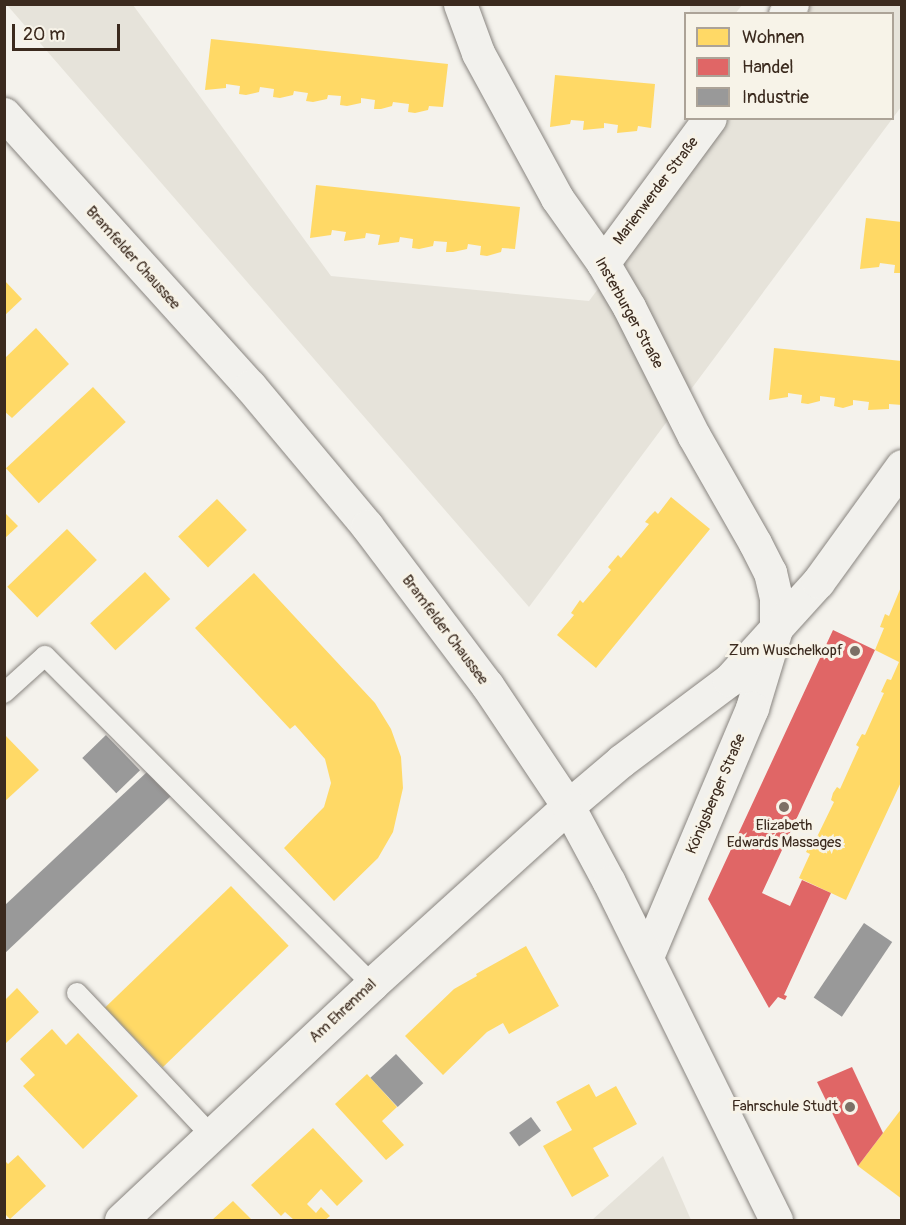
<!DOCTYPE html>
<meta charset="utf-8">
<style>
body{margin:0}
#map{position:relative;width:906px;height:1225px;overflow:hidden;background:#f4f2ec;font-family:Pangolin,sans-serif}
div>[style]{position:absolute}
.green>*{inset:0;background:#e6e3da}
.homes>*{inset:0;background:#ffd966;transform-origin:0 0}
.shops>*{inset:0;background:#e06666}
.industry>*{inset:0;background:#999;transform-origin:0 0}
.roads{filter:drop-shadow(0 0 2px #898580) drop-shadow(0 0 2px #898580)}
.service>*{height:20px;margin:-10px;padding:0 10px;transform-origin:10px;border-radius:10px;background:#f2f1ed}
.minor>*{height:33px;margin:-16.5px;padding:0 16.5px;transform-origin:16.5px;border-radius:16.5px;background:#f2f1ed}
.primary>*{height:33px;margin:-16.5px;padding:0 16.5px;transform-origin:16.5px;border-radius:16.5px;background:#f2f1ed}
.dots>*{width:16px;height:16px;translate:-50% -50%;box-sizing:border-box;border:3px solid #f7f3e8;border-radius:50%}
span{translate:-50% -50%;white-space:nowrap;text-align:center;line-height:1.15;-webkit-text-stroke:6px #f7f3e8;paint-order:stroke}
.street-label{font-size:15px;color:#3b2a1e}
.poi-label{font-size:15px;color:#3b2a1e}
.right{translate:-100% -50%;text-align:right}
.frame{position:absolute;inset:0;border:6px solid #3b2a1e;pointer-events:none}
.legend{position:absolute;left:684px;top:12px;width:210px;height:108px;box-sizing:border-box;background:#f7f3e8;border:2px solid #aca397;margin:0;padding:8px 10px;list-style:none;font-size:18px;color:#3b2a1e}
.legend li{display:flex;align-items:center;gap:12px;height:30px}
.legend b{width:30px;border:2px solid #aca397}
.scale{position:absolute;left:12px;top:24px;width:108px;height:27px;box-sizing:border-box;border:3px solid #3b2a1e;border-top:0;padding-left:8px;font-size:18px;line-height:21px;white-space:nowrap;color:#3b2a1e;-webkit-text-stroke:4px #f7f3e8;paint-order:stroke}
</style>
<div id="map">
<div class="green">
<i style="clip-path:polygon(7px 5px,133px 5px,331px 276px,589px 301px,724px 119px,892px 118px,892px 14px,801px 13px,808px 5px,901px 5px,901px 107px,529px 607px)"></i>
<i style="clip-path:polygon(690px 5px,690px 4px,742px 5px,735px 14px,690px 13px)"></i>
<i style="clip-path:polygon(663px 1156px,691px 1220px,592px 1220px)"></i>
</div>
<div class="homes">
<i style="clip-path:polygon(211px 39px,448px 64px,443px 107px,429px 106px,428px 110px,415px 113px,408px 112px,409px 104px,393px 102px,392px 106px,381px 109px,374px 109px,375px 100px,361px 98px,361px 103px,347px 106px,340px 105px,341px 96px,328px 95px,327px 99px,313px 102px,306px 101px,308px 93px,294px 91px,293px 95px,280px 98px,273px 97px,274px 89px,260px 87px,259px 92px,246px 95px,239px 94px,240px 86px,226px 84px,226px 88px,205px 90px)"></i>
<i style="clip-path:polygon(555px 75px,655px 84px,651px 128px,638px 126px,637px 131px,617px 133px,618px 125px,604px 123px,604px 128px,583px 130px,584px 121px,571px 120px,570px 124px,550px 127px)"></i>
<i style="clip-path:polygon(316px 185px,520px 207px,515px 249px,502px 248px,501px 252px,487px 256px,480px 255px,481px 246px,468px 244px,467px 249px,453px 252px,446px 252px,447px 242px,434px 241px,433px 246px,419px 249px,412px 248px,413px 239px,400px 237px,399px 242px,378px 245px,380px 235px,366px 233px,365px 238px,344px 241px,346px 232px,332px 230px,331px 235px,310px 238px)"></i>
<i style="clip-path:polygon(866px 218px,902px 222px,902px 273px,894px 273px,895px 265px,880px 263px,879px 267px,860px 269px)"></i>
<i style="clip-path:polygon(4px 280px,22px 299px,4px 316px)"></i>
<i style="clip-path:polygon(36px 328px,69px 364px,12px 418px,4px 411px,4px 359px)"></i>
<i style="clip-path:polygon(774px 348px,902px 361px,902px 405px,889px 404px,889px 409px,868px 410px,869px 402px,853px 400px,853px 405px,843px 408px,834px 406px,835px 398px,820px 396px,820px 401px,808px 404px,801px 403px,802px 395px,788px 393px,788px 397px,769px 400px)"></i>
<i style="left:93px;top:387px;width:48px;height:119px;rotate:47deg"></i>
<i style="clip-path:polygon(671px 497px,710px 529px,596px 668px,557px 635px,574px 615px,571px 613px,580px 600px,583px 603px,611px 570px,608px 567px,618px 555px,621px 558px,649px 524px,645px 522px,650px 516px,655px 511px,658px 514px)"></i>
<i style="left:217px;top:499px;width:43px;height:54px;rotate:46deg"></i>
<i style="clip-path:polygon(4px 512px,18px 526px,4px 539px)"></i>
<i style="left:67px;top:529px;width:43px;height:83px;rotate:46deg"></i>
<i style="left:145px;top:572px;width:37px;height:75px;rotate:47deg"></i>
<i style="clip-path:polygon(254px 573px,375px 703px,391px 729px,401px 757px,403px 788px,393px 832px,378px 858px,334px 901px,284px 848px,324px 807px,331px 783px,325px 759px,295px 725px,290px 729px,195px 628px)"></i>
<i style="clip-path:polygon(901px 587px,902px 780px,846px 900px,799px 878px,810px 854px,806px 852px,812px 840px,815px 841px,834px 802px,831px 800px,833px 793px,837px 787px,840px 789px,859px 747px,856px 745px,862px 734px,865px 735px,884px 693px,881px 692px,887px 679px,891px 680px,899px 662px,875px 650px,884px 628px,880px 627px,885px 614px,889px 616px)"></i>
<i style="clip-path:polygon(4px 734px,39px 770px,4px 802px)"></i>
<i style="left:231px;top:886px;width:83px;height:175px;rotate:46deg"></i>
<i style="clip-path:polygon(526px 946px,559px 1006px,509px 1034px,503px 1023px,487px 1032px,443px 1075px,405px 1036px,454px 989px,477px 976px,476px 974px)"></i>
<i style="clip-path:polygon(17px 988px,39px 1012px,5px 1044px,5px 1000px)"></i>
<i style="clip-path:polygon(52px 1029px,66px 1045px,78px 1033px,138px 1096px,83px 1149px,23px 1086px,35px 1075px,20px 1059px)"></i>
<i style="clip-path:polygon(367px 1074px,397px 1107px,382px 1121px,404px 1145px,386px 1160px,335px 1104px)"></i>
<i style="clip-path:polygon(589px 1084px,596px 1097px,616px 1086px,637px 1124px,593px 1148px,609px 1176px,572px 1197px,543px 1146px,572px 1130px,556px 1102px)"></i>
<i style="clip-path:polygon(902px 1108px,902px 1199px,858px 1166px)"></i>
<i style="clip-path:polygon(313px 1128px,363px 1181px,337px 1206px,321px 1189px,307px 1204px,316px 1213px,321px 1207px,330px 1216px,325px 1220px,294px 1220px,285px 1212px,281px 1216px,251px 1185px)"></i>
<i style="clip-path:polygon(18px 1155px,46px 1186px,10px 1219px,4px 1213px,4px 1160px,8px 1164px)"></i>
<i style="clip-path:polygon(233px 1201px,252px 1220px,212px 1220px)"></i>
</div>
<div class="shops">
<i style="clip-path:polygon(833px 630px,875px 650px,762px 893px,790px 906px,802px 880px,831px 893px,784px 995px,787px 996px,785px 1000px,778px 997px,769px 1008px,708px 899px)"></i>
<i style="clip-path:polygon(852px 1067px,883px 1133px,858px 1166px,817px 1082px)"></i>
</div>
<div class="industry">
<i style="left:106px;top:735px;width:49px;height:33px;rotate:46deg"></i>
<i style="clip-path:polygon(148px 771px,171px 796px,4px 954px,4px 906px)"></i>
<i style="left:864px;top:923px;width:34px;height:90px;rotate:34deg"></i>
<i style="left:396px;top:1054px;width:40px;height:35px;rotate:47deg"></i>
<i style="left:531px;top:1117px;width:17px;height:27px;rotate:54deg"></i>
</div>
<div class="roads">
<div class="service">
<i style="left:4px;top:693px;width:55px;rotate:-42.1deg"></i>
<i style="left:45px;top:656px;width:463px;rotate:45.1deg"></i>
<i style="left:77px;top:993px;width:195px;rotate:46.7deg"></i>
</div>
<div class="minor">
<i style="left:460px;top:4px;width:52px;rotate:69.8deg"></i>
<i style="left:478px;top:53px;width:165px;rotate:61.4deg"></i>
<i style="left:557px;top:198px;width:80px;rotate:54.7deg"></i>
<i style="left:603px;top:263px;width:51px;rotate:59.4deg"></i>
<i style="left:629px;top:307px;width:144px;rotate:63.3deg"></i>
<i style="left:694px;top:436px;width:123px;rotate:60.3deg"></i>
<i style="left:755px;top:543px;width:33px;rotate:63deg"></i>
<i style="left:770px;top:572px;width:27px;rotate:77deg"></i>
<i style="left:776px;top:598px;width:31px;rotate:90deg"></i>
<i style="left:776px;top:629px;width:83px;rotate:106.9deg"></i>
<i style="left:752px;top:708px;width:269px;rotate:112.9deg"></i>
<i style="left:785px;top:14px;width:12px;rotate:-55deg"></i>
<i style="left:603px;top:263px;width:180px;rotate:-53.6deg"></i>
<i style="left:121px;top:1220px;width:345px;rotate:-43.2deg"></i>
<i style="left:372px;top:984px;width:265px;rotate:-42.2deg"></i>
<i style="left:568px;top:806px;width:70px;rotate:-40.3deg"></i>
<i style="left:621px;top:761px;width:135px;rotate:-36.9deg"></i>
<i style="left:729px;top:680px;width:132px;rotate:-47.8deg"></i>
<i style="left:818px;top:582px;width:143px;rotate:-54.1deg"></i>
</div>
<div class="primary">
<i style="left:4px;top:114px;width:367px;rotate:47.9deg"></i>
<i style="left:250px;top:386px;width:182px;rotate:50.1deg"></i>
<i style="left:367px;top:526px;width:199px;rotate:53deg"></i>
<i style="left:487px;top:685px;width:146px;rotate:56.2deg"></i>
<i style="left:568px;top:806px;width:86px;rotate:61.7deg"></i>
<i style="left:609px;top:882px;width:377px;rotate:63.7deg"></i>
</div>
</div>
<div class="dots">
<i style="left:855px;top:651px;background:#7c7066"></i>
<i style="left:784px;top:807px;background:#7c7066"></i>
<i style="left:850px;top:1107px;background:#7c7066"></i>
</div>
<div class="street-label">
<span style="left:656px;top:191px;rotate:-53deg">Marienwerder Straße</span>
<span style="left:133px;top:258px;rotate:48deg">Bramfelder Chaussee</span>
<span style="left:629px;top:313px;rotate:61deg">Insterburger Straße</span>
<span style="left:445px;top:630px;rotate:53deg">Bramfelder Chaussee</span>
<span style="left:716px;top:794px;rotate:-67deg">Königsberger Straße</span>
<span style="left:343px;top:1011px;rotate:-43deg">Am Ehrenmal</span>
</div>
<div class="poi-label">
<span class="right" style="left:843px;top:651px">Zum Wuschelkopf</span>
<span style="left:784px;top:834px">Elizabeth<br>Edwards Massages</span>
<span class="right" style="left:838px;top:1107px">Fahrschule Studt</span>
</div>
<div class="frame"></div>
<ul class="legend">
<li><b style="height:16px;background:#ffd966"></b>Wohnen</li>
<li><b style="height:16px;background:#e06666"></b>Handel</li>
<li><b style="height:16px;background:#999"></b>Industrie</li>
</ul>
<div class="scale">20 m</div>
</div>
